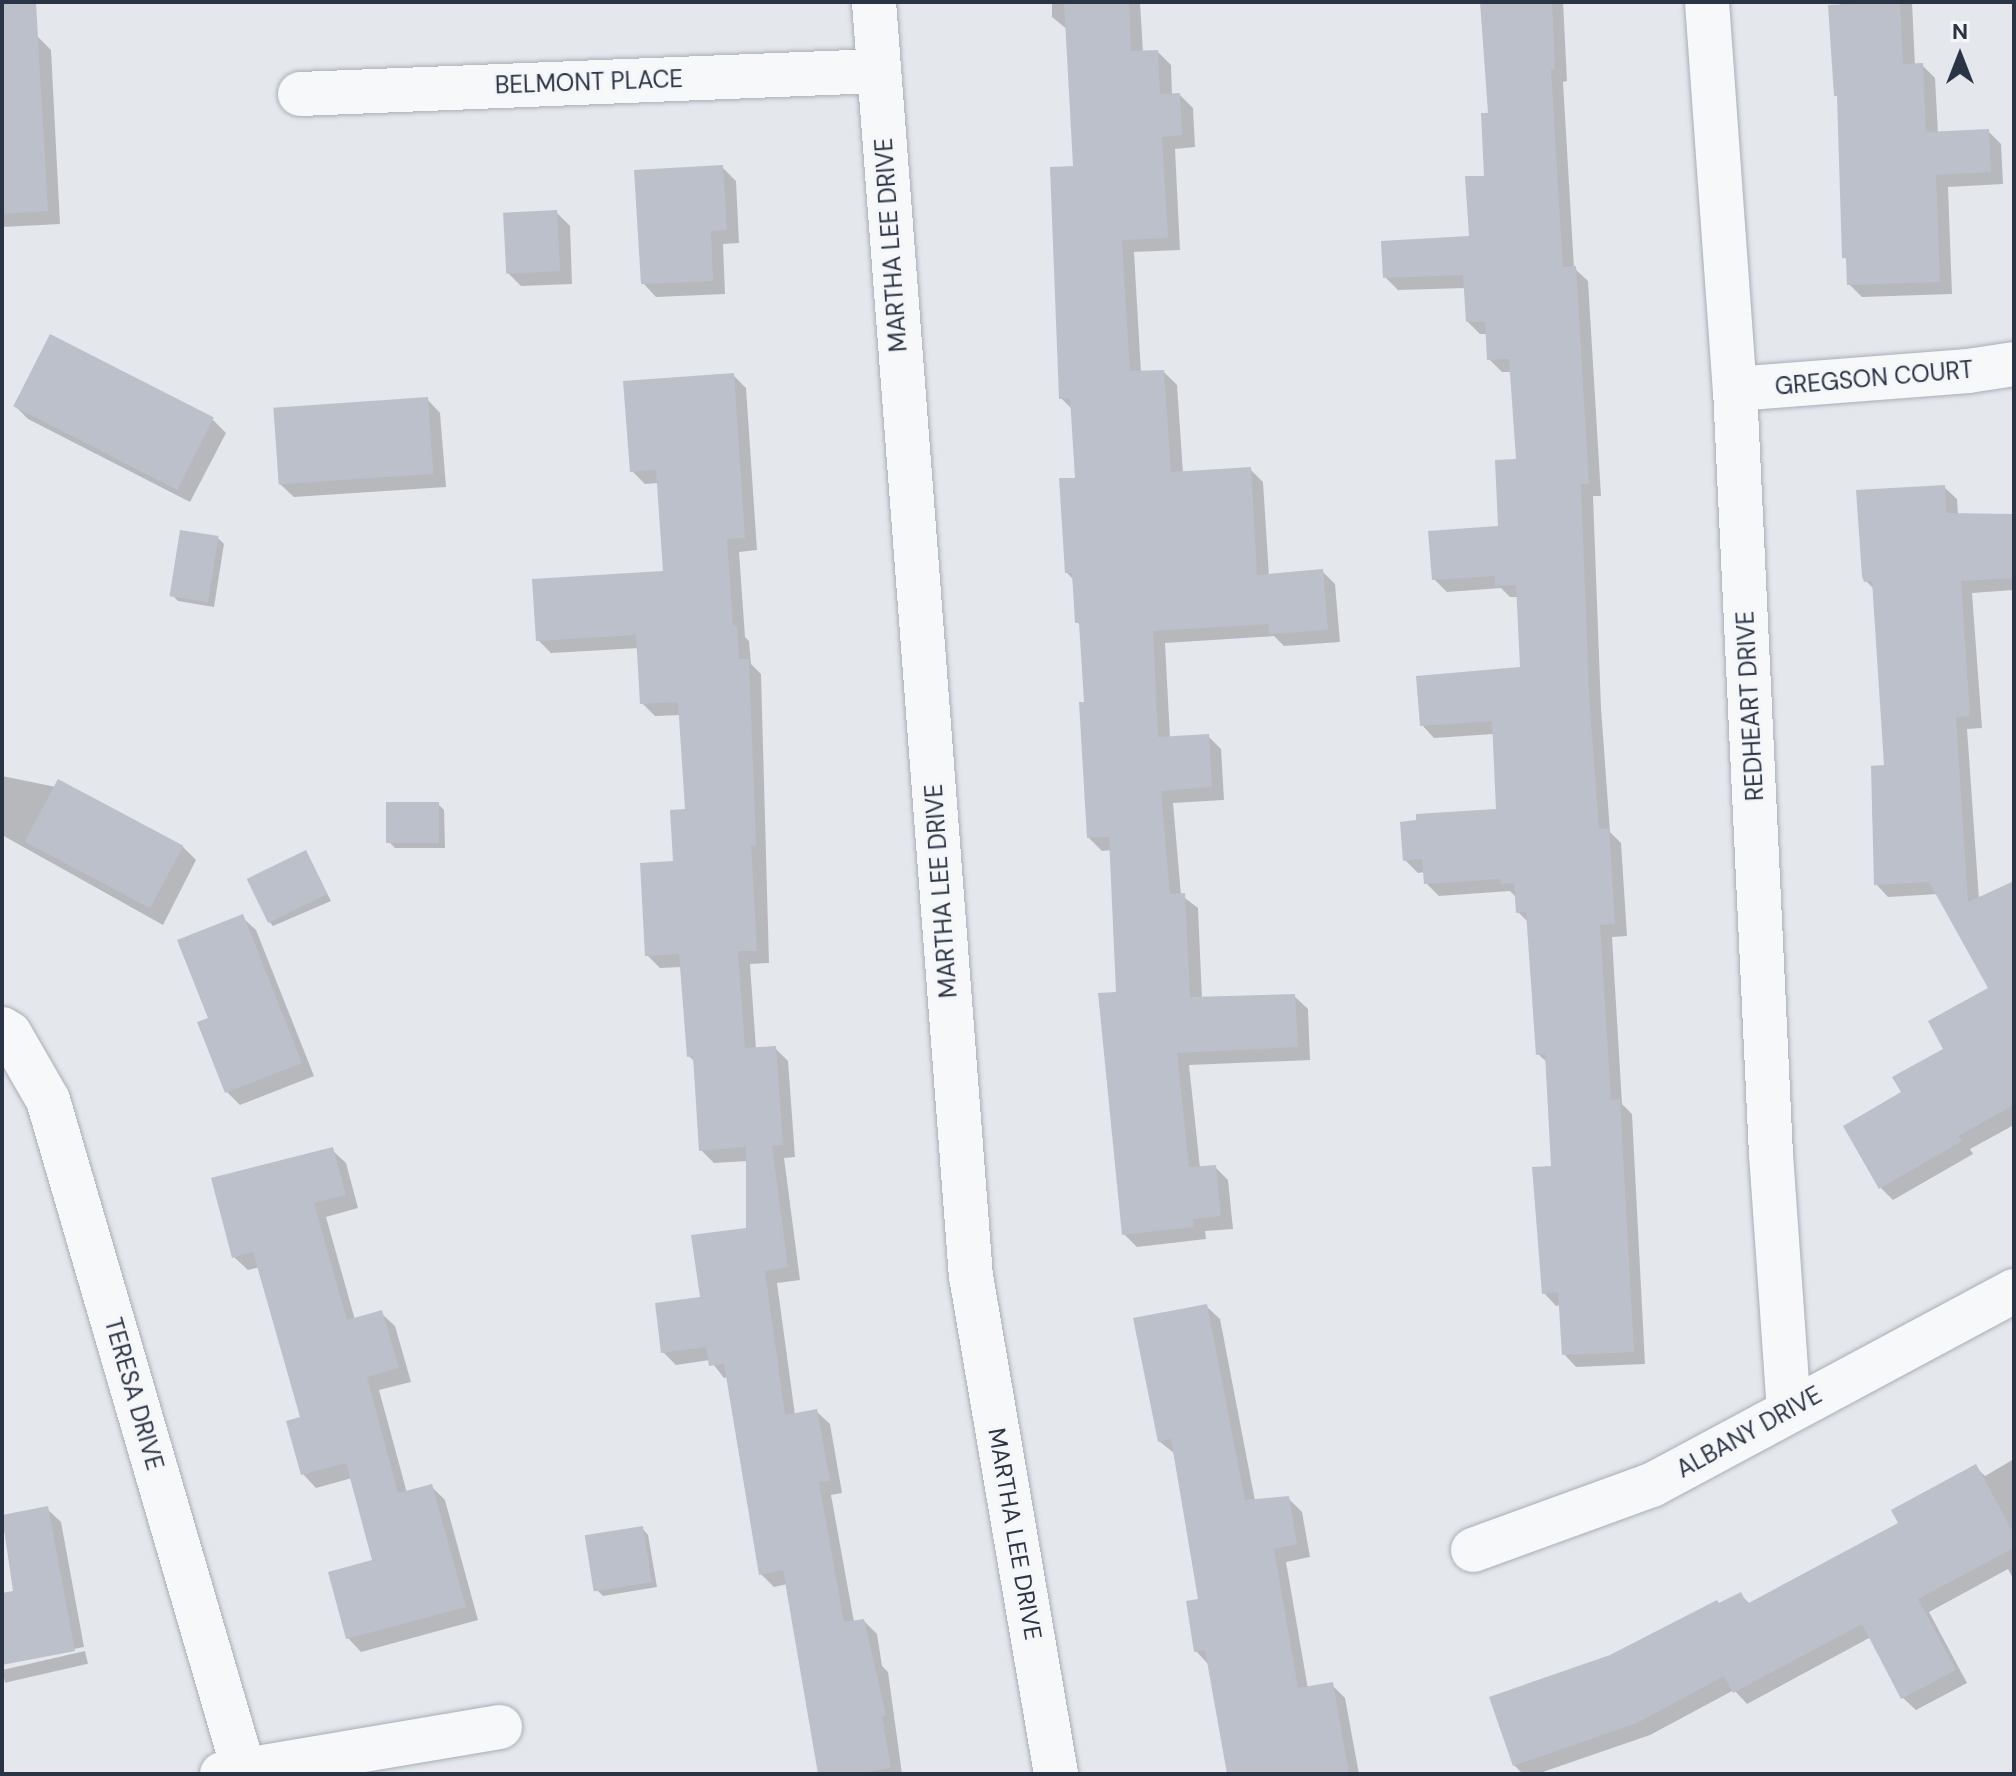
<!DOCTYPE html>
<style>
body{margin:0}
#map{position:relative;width:2016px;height:1776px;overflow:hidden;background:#e4e7ec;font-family:"DM Sans",sans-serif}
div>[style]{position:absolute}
.shadow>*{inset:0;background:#0003;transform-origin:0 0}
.building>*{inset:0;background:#bbc0ca;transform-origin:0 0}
.roads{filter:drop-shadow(0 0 2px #a9aeb7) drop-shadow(0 0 2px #a9aeb7)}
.minor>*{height:44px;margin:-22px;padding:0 22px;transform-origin:22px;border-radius:22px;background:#f7f8fa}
span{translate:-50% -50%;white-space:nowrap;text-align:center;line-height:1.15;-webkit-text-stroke:6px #f4f6f9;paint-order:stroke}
.street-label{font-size:24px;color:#2b3445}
.frame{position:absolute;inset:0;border:4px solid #2b3445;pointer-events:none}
.north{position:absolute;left:1920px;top:16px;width:80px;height:80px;-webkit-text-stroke:6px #f4f6f9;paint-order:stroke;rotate:0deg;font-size:22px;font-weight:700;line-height:32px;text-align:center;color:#2b3445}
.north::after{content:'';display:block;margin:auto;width:28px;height:36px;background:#2b3445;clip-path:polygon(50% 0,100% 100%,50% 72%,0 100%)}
</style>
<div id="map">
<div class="shadow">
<i style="clip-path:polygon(1052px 2px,1140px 2px,1143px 52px,1158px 52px,1171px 65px,1172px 95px,1180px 95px,1193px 108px,1195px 147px,1175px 149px,1180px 250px,1134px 252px,1141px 373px,1164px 372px,1177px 385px,1183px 473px,1250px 469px,1263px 482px,1269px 576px,1322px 571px,1335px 584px,1340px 642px,1284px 646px,1274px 636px,1165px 643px,1170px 738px,1208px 736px,1221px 749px,1224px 800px,1173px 803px,1181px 895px,1198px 908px,1202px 999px,1294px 996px,1308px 1009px,1310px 1060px,1189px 1065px,1200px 1168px,1215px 1167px,1228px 1180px,1233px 1229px,1205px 1231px,1206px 1239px,1137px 1247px,1124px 1234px,1112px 850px,1102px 851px,1089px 838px,1082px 627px,1077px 622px,1074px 580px,1067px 573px,1077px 479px,1073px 410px,1061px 398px,1075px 168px,1068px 30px,1052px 17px)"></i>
<i style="clip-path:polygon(1482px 2px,1563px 2px,1567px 81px,1563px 82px,1574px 268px,1588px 281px,1601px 496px,1593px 496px,1601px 708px,1610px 832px,1621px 843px,1627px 936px,1612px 937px,1622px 1104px,1632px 1114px,1645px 1364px,1576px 1367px,1564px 1354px,1561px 1305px,1556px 1306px,1544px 1293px,1553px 1168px,1548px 1063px,1538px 1054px,1529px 923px,1518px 912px,1515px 896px,1510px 891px,1439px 896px,1426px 883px,1425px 872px,1418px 873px,1405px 860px,1498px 811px,1494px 734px,1434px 738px,1422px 725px,1522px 669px,1519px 597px,1510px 597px,1501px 588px,1447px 592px,1434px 579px,1500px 528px,1518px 461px,1512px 372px,1502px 372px,1489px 359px,1488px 334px,1480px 334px,1467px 321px,1466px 288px,1398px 290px,1385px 277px,1471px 238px,1486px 177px,1490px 115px)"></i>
<i style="clip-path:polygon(1840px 2px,1912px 2px,1915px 66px,1922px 65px,1935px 78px,1938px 134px,1988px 131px,2001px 144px,2003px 184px,1948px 187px,1952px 294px,1862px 297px,1849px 284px,1848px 261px,1844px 257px,1839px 99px,1836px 95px)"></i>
<i style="clip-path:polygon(37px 36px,51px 50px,60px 224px,2px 227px,2px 38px)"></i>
<i style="clip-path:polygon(722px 167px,736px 181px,739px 243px,723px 244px,725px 294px,656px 297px,643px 283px)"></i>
<i style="clip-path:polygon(556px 212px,570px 226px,572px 284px,521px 286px,507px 272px)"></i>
<i style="clip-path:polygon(733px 375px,746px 388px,757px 550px,739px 552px,745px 637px,749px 641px,751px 664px,761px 674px,769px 963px,750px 964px,756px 1049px,775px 1048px,788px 1061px,795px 1157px,784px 1158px,800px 1280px,777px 1283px,795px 1415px,816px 1411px,830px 1424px,842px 1493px,831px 1495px,854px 1622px,864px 1621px,877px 1634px,882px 1666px,888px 1672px,902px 1774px,820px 1774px,788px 1584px,774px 1587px,761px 1574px,728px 1377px,724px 1378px,710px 1360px,676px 1365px,663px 1352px,748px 1229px,748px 1161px,714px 1163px,701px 1150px,695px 1062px,689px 1056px,682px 967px,660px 968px,647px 955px,675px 863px,687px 811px,681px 715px,655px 716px,642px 703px,639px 648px,551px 653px,538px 640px,665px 572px,659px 483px,645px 484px,632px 471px)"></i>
<i style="clip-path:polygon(427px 399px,440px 413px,446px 487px,294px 497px,280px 484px)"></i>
<i style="clip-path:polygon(15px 406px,213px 420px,226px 433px,190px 502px,28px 419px)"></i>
<i style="clip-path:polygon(1944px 487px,1957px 499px,1958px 514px,2014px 515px,2014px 590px,1972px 593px,1982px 728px,1967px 729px,1979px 899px,2014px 882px,2014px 1125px,1970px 1149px,1973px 1154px,1893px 1200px,1881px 1188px,1945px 1050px,1991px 989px,1938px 894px,1888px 897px,1876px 884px,1872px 801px,1886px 767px,1874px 589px,1866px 581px)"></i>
<i style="clip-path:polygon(218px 538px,224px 544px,214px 607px,178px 601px,172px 595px)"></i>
<i style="clip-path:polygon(2px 776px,56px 787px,183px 847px,196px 860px,163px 925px,2px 835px)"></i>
<i style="clip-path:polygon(438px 804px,444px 810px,445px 848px,395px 848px,389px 842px)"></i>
<i style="clip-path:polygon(305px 852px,331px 901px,273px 926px,267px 919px)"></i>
<i style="clip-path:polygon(242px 917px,256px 930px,314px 1076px,240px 1105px,227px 1092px,210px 1019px)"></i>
<i style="clip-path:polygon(332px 1150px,346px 1163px,358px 1208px,326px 1217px,355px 1320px,381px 1313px,395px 1326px,411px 1382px,379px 1390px,407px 1493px,431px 1486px,445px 1500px,478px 1620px,361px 1652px,348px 1638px,375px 1561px,352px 1478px,316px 1488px,303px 1474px,303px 1418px,260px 1267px,248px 1270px,234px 1257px)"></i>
<i style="clip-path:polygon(1206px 1306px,1220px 1319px,1255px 1501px,1288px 1498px,1302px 1512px,1310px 1557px,1286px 1562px,1308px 1689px,1332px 1685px,1345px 1698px,1359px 1774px,1229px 1774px,1209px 1665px,1196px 1651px,1200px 1601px,1175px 1454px,1159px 1441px)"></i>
<i style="clip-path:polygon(2014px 1459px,2014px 1580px,2008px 1569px,1929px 1612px,1967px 1683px,1916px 1710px,1903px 1698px,1871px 1637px,1747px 1704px,1734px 1690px,1650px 1735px,1537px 1774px,1523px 1774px,1514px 1765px,1611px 1657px,1740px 1594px,1750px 1604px,1901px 1524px,1976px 1467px,1985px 1476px)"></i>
<i style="clip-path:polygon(47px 1509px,61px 1522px,84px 1647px,2px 1663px,2px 1595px,15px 1592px,2px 1517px)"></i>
<i style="clip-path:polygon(642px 1528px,648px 1535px,657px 1587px,603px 1596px,597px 1590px)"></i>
<i style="left:85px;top:1651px;width:13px;height:85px;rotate:77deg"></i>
</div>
<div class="building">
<i style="clip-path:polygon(2px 2px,36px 2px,48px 211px,2px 214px)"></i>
<i style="clip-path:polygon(1064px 2px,1129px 2px,1131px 51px,1158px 50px,1160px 94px,1180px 93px,1182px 135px,1162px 137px,1168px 238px,1122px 240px,1130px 371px,1164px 370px,1171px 472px,1251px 467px,1257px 575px,1323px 569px,1328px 630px,1269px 634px,1268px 624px,1153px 631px,1158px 737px,1209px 734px,1212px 787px,1161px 791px,1170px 894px,1185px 893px,1190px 997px,1295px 994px,1298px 1047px,1177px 1053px,1189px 1167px,1216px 1165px,1221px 1216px,1193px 1219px,1194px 1227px,1122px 1235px,1098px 993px,1116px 992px,1109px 837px,1087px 838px,1079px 702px,1084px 702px,1079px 623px,1075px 623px,1072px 573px,1065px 573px,1059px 478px,1075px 478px,1070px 398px,1059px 399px,1050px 167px,1073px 166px)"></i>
<i style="clip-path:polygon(1480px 2px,1552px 2px,1555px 69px,1551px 70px,1563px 267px,1576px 266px,1589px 484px,1581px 484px,1589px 694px,1599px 829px,1609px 828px,1615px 924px,1600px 925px,1611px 1100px,1620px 1099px,1634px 1352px,1562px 1355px,1558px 1292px,1542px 1294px,1532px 1167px,1551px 1166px,1545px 1054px,1536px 1055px,1526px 912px,1516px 913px,1514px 883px,1501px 884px,1500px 879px,1424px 884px,1422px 859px,1403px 861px,1400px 822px,1416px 820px,1416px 814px,1496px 809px,1492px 721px,1420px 726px,1416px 676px,1520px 667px,1516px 585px,1495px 586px,1495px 576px,1432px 580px,1428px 531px,1498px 526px,1495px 460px,1516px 459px,1509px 359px,1487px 360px,1485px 322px,1466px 322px,1463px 275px,1383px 278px,1381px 241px,1469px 236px,1465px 176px,1484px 176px,1481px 113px,1488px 113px)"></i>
<i style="clip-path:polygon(1900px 2px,1903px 64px,1923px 63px,1926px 132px,1989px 129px,1991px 172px,1936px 175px,1940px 282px,1847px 285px,1846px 258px,1842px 258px,1837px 96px,1834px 96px,1828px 5px)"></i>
<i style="clip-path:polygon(723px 165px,727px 230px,711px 231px,713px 281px,641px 284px,634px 170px)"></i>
<i style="left:557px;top:210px;width:61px;height:54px;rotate:87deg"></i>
<i style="left:50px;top:334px;width:184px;height:81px;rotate:27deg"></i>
<i style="clip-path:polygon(734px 373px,745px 538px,727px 539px,733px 626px,737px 626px,739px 659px,749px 659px,756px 845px,751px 845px,757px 951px,738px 951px,745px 1048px,776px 1046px,783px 1145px,772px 1146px,788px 1267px,765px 1271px,785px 1415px,817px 1409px,830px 1481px,819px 1482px,844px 1622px,864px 1619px,886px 1715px,882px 1716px,891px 1768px,857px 1774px,818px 1774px,783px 1570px,759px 1575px,724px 1364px,709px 1366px,706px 1347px,661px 1353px,655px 1303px,700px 1297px,691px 1235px,746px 1228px,746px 1147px,699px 1151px,693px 1056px,687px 1057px,679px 954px,645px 956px,640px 863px,673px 861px,670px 810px,685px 809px,678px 702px,640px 704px,636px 635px,536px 641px,532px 579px,663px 571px,656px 470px,630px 472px,623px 381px)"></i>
<i style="left:428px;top:397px;width:77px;height:155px;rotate:86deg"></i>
<i style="clip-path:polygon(1945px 485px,1946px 513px,2014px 514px,2014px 578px,1961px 581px,1970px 716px,1956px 717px,1968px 902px,2014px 881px,2014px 1105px,1958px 1136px,1962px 1141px,1879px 1189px,1843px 1126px,1901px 1092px,1892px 1077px,1943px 1049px,1928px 1021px,1988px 988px,1929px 882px,1874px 885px,1871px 766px,1884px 765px,1872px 581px,1864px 582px,1862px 576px,1856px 490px)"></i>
<i style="left:180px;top:530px;width:39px;height:67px;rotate:9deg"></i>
<i style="left:58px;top:779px;width:142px;height:71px;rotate:28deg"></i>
<i style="left:439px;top:802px;width:41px;height:53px;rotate:90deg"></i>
<i style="left:306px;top:850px;width:49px;height:66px;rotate:64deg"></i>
<i style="clip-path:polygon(243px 914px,302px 1063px,225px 1093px,197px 1022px,208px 1018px,177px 940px)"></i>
<i style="clip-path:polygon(333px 1147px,346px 1195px,314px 1203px,347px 1320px,382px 1310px,399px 1368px,367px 1377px,398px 1493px,432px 1484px,466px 1607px,346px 1639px,328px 1572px,372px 1560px,346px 1463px,301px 1475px,286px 1421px,300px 1417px,253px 1252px,232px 1258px,211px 1178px)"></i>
<i style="clip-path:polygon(1207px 1304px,1245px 1500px,1289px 1496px,1297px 1544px,1274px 1549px,1298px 1688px,1333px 1682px,1349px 1774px,1227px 1774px,1205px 1650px,1194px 1652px,1186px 1601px,1198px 1599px,1171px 1439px,1158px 1442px,1133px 1318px)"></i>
<i style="clip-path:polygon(1976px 1464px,2014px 1534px,2014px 1548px,1918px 1599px,1956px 1670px,1901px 1699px,1862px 1624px,1733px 1693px,1724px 1676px,1637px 1723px,1513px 1766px,1489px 1697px,1610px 1655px,1717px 1600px,1719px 1603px,1741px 1592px,1747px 1604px,1898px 1523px,1891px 1510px)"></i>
<i style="clip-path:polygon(48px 1506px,75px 1651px,2px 1665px,2px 1593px,13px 1591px,2px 1515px)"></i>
<i style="left:643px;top:1526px;width:57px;height:59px;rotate:81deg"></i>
</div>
<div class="roads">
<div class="minor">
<i style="left:874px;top:2px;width:1278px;rotate:85.65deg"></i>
<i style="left:971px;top:1276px;width:505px;rotate:80.31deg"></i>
<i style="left:1707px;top:2px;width:388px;rotate:85.9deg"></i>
<i style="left:1735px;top:389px;width:766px;rotate:87.31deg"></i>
<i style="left:1771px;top:1154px;width:257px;rotate:86deg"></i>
<i style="left:300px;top:94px;width:578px;rotate:-2.28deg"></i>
<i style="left:1735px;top:389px;width:234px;rotate:-4.4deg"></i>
<i style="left:1968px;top:371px;width:47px;rotate:-8.7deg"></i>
<i style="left:2px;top:1029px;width:9px;rotate:32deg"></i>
<i style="left:10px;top:1034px;width:76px;rotate:60.1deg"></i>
<i style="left:48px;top:1100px;width:699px;rotate:73.72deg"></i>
<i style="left:1473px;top:1550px;width:190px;rotate:-20deg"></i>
<i style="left:1652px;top:1485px;width:411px;rotate:-28.2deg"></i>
<i style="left:222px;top:1774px;width:282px;rotate:-9.6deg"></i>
</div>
</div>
<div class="street-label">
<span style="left:589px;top:82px;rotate:-2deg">BELMONT PLACE</span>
<span style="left:891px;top:245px;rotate:-94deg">MARTHA LEE DRIVE</span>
<span style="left:1874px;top:378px;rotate:-5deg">GREGSON COURT</span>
<span style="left:1750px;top:706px;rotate:-93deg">REDHEART DRIVE</span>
<span style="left:941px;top:891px;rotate:-94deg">MARTHA LEE DRIVE</span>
<span style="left:134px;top:1394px;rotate:74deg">TERESA DRIVE</span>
<span style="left:1749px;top:1432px;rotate:-29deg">ALBANY DRIVE</span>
<span style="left:1015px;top:1534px;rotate:80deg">MARTHA LEE DRIVE</span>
</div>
<div class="frame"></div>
<div class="north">N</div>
</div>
